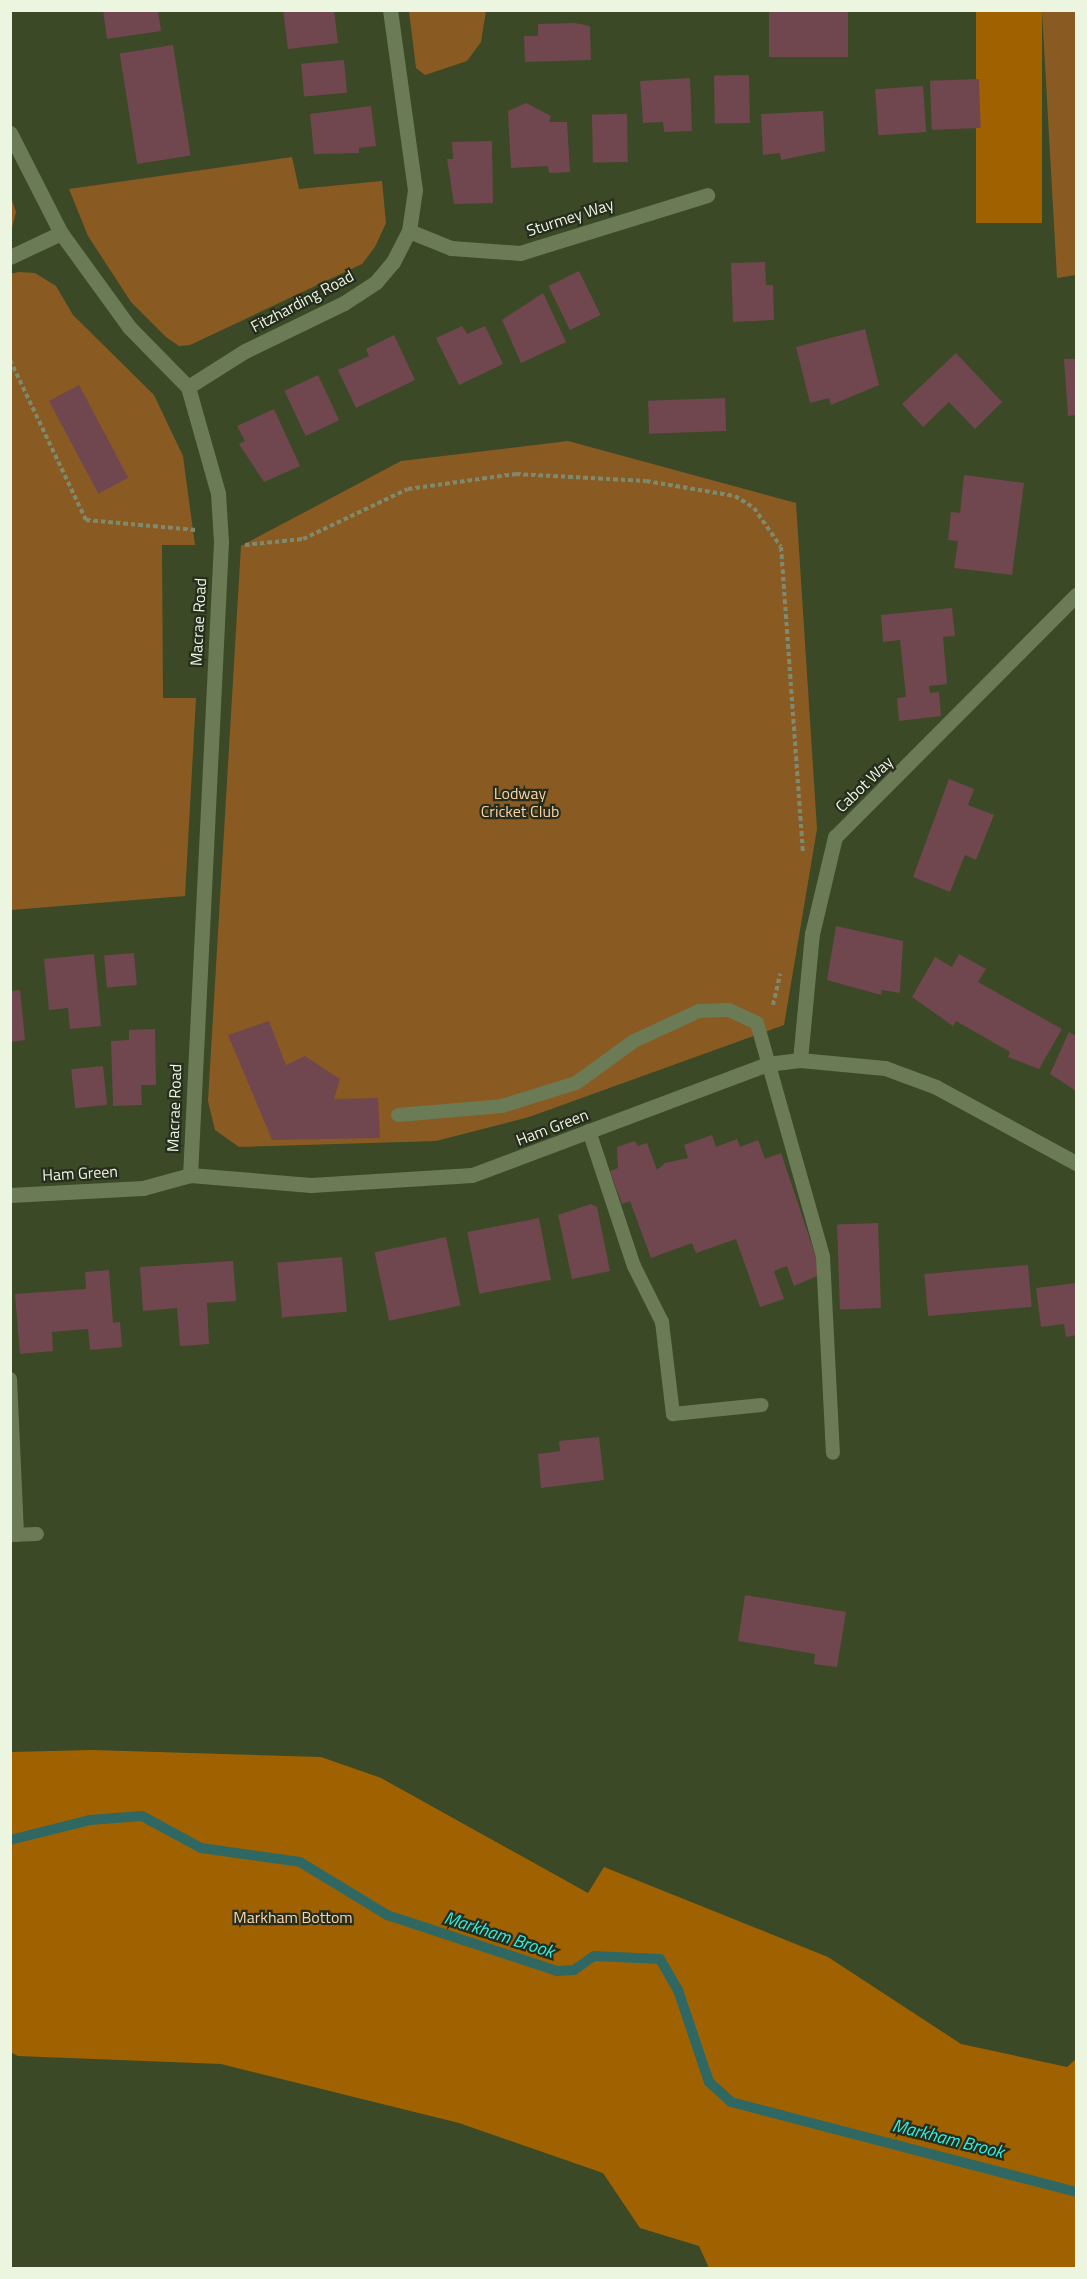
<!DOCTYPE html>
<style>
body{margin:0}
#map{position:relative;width:1087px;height:2279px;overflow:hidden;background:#3b4926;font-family:"Titillium Web",sans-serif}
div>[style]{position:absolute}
.green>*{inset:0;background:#895b23}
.forest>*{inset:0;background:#a06201;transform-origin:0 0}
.stream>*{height:10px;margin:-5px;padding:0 5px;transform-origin:5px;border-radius:5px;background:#2f6863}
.building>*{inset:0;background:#70474e;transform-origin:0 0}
.path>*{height:4px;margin-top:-2px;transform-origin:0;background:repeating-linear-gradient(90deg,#7e8a6d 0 4.5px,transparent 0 7.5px)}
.service>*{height:14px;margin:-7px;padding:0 7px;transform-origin:7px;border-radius:7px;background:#6a7b56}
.minor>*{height:15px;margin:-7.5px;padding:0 7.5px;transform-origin:7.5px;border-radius:7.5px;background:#6a7b56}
.tertiary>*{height:15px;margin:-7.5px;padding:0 7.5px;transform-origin:7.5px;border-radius:7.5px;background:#6a7b56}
span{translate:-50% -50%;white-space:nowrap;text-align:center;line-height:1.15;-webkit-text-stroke:4.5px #262d1d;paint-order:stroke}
.street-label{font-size:16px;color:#ebf5e0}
.park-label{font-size:16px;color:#fbd2a7}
.water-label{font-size:18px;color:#2cf2e4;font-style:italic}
.frame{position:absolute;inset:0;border:12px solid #ebf5e0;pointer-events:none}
</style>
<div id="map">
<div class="green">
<i style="clip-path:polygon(409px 11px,486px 11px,481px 42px,467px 61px,425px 75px,416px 68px)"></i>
<i style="clip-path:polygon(1042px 11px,1076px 11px,1076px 275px,1057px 278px)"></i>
<i style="clip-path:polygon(292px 157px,299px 189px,382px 181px,386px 223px,375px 247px,362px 264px,190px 345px,179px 346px,166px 337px,131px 302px,88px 236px,69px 189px)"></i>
<i style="clip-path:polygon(10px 194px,16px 212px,11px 232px,10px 232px)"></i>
<i style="clip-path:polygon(19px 272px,35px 273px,56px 286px,73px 315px,154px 395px,183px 456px,195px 545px,162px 545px,163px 698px,196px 698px,185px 896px,11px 910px,10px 274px)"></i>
<i style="clip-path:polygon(568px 441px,796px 503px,817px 829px,784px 1025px,529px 1117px,436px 1141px,239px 1147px,215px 1130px,208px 1101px,241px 546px,401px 461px)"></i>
</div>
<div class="forest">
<i style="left:976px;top:11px;width:66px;height:212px"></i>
<i style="clip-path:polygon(92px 1750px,321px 1757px,381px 1778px,588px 1893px,604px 1867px,828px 1957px,961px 2044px,1067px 2067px,1076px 2059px,1076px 2268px,709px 2268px,699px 2246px,640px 2228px,603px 2173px,459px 2123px,221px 2064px,18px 2056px,10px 2052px,11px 1752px)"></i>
</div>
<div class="stream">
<i style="left:10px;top:1840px;width:82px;rotate:-14deg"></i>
<i style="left:90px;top:1820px;width:52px;rotate:-4.4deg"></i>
<i style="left:142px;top:1816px;width:67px;rotate:28.5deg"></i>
<i style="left:201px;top:1848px;width:100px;rotate:8deg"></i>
<i style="left:300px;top:1862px;width:102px;rotate:31.3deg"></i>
<i style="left:387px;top:1915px;width:179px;rotate:18.2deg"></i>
<i style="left:557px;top:1971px;width:17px;rotate:-3deg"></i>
<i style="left:574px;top:1970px;width:24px;rotate:-35deg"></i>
<i style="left:594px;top:1956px;width:66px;rotate:2.6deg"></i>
<i style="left:660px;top:1959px;width:36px;rotate:60deg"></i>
<i style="left:678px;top:1990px;width:97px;rotate:71.4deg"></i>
<i style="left:709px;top:2082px;width:30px;rotate:42deg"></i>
<i style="left:731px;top:2102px;width:357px;rotate:14.6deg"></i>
</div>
<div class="building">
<i style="clip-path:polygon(103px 10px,158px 10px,161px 31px,107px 39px)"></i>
<i style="clip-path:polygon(283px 10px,334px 10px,338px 43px,288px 49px)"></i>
<i style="left:769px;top:10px;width:79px;height:47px"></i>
<i style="clip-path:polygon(575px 23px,590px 26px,591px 60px,525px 62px,524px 36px,538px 36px,538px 24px)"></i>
<i style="left:173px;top:45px;width:112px;height:54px;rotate:81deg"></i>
<i style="left:344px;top:60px;width:33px;height:43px;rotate:85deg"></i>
<i style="left:749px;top:75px;width:48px;height:35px;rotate:89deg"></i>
<i style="clip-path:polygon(690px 78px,692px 131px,664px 132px,663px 122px,643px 123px,640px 81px)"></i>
<i style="left:979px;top:79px;width:49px;height:49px;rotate:88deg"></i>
<i style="left:923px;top:86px;width:46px;height:48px;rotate:86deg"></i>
<i style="clip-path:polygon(526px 103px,551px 116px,549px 122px,567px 122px,570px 172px,549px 173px,548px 166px,511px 168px,508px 111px)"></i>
<i style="clip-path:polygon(371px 106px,376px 146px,359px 148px,359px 153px,314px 154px,310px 114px)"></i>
<i style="clip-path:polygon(823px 111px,825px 151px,781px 160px,780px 153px,763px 155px,761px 114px)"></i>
<i style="left:627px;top:114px;width:48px;height:35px;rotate:89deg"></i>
<i style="clip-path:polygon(492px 141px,493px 203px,454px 204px,447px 159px,453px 159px,452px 142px)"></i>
<i style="clip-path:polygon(765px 262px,766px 285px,773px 285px,774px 320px,733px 322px,731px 263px)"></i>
<i style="left:579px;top:271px;width:49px;height:34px;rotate:64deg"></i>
<i style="clip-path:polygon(543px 293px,566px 342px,521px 363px,502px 320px)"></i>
<i style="clip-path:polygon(462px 326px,467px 334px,485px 326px,503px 364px,459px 385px,436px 338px)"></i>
<i style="clip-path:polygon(865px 329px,879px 385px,831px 405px,829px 398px,810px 403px,796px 347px)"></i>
<i style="clip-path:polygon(394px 335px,415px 380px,356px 408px,338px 370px,369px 356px,366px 349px)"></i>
<i style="clip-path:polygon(956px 353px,1002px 402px,975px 429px,949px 402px,923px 427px,902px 404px)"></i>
<i style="clip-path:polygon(1064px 359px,1076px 359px,1076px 415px,1068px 416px)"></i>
<i style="left:318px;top:375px;width:50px;height:37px;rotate:65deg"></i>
<i style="left:79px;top:385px;width:105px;height:34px;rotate:62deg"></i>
<i style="left:725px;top:398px;width:33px;height:77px;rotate:88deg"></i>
<i style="clip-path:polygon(274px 409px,300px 466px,264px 482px,239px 444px,245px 441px,237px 426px)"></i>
<i style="clip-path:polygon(964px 475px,1024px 483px,1012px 575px,954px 568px,958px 541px,948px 540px,951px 512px,960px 513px)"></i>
<i style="clip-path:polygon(952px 608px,955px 636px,943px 637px,947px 684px,929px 686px,930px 693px,939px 692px,941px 716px,899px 721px,897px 698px,906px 697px,900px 640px,883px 642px,881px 615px)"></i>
<i style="clip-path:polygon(949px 779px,974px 789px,968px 805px,994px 815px,976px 860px,965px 855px,950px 892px,913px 877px)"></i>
<i style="clip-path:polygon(836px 926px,903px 941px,900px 993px,882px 990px,881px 995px,827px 980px)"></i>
<i style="left:134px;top:953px;width:32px;height:30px;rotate:85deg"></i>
<i style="clip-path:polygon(94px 954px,101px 1026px,70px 1029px,68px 1008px,49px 1010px,44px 959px)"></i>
<i style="clip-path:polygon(959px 954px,986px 969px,978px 982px,1062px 1029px,1039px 1069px,1008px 1057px,1010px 1052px,956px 1021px,953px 1026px,912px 997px,935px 957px,952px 967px)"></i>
<i style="clip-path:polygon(20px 990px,25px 1040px,10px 1042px,10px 991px)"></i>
<i style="clip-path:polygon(269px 1021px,286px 1065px,305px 1056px,340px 1079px,334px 1099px,378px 1098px,380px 1138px,272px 1140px,228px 1035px)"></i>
<i style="clip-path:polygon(155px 1029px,156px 1085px,141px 1085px,142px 1105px,113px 1106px,111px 1041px,129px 1040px,129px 1030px)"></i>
<i style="clip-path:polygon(1069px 1032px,1076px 1036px,1076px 1091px,1050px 1074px)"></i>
<i style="left:103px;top:1066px;width:39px;height:32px;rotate:84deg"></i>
<i style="clip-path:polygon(712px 1135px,716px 1147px,737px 1139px,740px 1147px,758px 1140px,765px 1159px,781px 1153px,818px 1263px,817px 1276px,794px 1286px,787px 1266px,774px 1271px,784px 1299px,760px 1307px,736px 1239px,696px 1253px,692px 1243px,651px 1258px,630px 1201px,622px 1204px,610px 1171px,618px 1168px,617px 1147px,635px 1141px,638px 1146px,647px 1143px,657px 1170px,665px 1163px,688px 1158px,684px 1145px)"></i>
<i style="clip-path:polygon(591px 1204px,597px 1207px,610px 1271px,572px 1279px,558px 1215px)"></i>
<i style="left:539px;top:1218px;width:63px;height:73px;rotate:79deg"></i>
<i style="left:878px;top:1223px;width:85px;height:41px;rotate:88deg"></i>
<i style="left:446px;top:1237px;width:70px;height:73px;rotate:78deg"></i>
<i style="left:342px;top:1257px;width:55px;height:65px;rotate:85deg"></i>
<i style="clip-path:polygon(233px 1261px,236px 1301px,207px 1303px,209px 1344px,180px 1346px,177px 1308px,143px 1311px,140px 1267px)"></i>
<i style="left:1028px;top:1265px;width:42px;height:104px;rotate:85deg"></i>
<i style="clip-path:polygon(109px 1270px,113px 1323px,120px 1322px,122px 1347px,90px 1350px,88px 1329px,52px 1332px,53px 1351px,20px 1354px,15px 1294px,86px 1289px,85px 1272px)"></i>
<i style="clip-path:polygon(1076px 1283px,1076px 1335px,1066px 1337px,1064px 1324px,1041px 1327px,1036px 1288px)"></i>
<i style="clip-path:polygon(599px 1437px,604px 1480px,541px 1488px,538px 1454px,560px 1451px,559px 1441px)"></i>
<i style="clip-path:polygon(745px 1595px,846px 1612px,837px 1667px,814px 1664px,815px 1654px,738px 1641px)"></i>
</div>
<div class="path">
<i style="left:10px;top:360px;width:177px;rotate:64.6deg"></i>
<i style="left:86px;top:520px;width:110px;rotate:5.2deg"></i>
<i style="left:245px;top:545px;width:58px;rotate:-5.9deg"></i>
<i style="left:303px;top:539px;width:116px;rotate:-25.5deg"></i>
<i style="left:408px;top:489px;width:109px;rotate:-7.9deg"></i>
<i style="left:516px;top:474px;width:130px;rotate:3.1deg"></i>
<i style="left:646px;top:481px;width:90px;rotate:9.6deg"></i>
<i style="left:735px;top:496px;width:22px;rotate:32deg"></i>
<i style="left:754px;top:508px;width:47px;rotate:55.3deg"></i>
<i style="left:781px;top:547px;width:306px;rotate:85.9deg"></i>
<i style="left:773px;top:1005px;width:32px;rotate:-77deg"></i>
</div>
<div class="service">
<i style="left:398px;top:1115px;width:104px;rotate:-4.9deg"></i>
<i style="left:502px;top:1106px;width:77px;rotate:-17.3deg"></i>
<i style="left:576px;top:1083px;width:72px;rotate:-35.9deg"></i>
<i style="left:634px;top:1041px;width:72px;rotate:-24.8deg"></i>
<i style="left:699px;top:1011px;width:30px;rotate:-2deg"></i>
<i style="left:729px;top:1010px;width:31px;rotate:25deg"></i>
<i style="left:757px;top:1023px;width:243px;rotate:74.2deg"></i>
<i style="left:823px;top:1257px;width:196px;rotate:87.1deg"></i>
<i style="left:589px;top:1131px;width:142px;rotate:71.6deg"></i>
<i style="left:634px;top:1266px;width:63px;rotate:63.4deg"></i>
<i style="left:662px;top:1322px;width:93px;rotate:83.2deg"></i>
<i style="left:673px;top:1414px;width:89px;rotate:-5.8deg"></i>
<i style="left:10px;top:1379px;width:156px;rotate:87.4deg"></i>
<i style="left:10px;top:1535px;width:27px;rotate:-2deg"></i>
</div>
<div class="minor">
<i style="left:10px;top:133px;width:112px;rotate:63deg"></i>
<i style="left:61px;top:233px;width:116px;rotate:54.1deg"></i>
<i style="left:129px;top:327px;width:84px;rotate:45.5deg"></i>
<i style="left:188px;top:387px;width:110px;rotate:74.2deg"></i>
<i style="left:218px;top:493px;width:49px;rotate:86.5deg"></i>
<i style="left:221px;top:542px;width:634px;rotate:92.8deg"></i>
<i style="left:409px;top:231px;width:45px;rotate:22deg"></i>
<i style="left:451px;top:248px;width:69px;rotate:4.1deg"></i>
<i style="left:520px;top:253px;width:196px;rotate:-17.2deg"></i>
<i style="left:10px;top:257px;width:56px;rotate:-25.2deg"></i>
<i style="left:188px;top:387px;width:67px;rotate:-32.3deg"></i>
<i style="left:245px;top:351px;width:110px;rotate:-25.9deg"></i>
<i style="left:344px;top:303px;width:38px;rotate:-33deg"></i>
<i style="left:376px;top:282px;width:26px;rotate:-50deg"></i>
<i style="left:393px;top:262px;width:35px;rotate:-63deg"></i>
<i style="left:409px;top:231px;width:41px;rotate:-81.7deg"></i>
<i style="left:415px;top:190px;width:182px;rotate:-97.9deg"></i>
<i style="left:800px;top:1060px;width:127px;rotate:-84.6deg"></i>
<i style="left:812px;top:934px;width:100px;rotate:-76.7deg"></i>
<i style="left:835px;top:837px;width:342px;rotate:-45.1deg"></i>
</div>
<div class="tertiary">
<i style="left:10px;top:1195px;width:133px;rotate:-3deg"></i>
<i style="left:143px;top:1188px;width:49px;rotate:-15.5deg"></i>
<i style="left:190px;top:1175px;width:121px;rotate:4.7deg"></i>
<i style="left:311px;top:1185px;width:161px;rotate:-3.6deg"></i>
<i style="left:472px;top:1175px;width:315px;rotate:-20.6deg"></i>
<i style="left:767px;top:1064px;width:33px;rotate:-7deg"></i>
<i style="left:800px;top:1060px;width:85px;rotate:5.4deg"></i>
<i style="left:885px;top:1068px;width:54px;rotate:20.4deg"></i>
<i style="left:936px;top:1087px;width:159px;rotate:28.5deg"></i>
</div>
<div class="street-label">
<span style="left:570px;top:217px;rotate:-18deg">Sturmey Way</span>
<span style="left:302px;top:301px;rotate:-28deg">Fitzharding Road</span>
<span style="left:198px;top:622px;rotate:-87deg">Macrae Road</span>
<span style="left:864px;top:784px;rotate:-44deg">Cabot Way</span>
<span style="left:174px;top:1108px;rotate:-88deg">Macrae Road</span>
<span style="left:552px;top:1127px;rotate:-21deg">Ham Green</span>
<span style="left:80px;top:1173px;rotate:-3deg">Ham Green</span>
</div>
<div class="park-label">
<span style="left:520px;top:802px">Lodway<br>Cricket Club</span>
<span style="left:293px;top:1917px">Markham Bottom</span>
</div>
<div class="water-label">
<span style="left:499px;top:1935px;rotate:18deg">Markham Brook</span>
<span style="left:948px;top:2139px;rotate:14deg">Markham Brook</span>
</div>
<div class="frame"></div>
</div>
